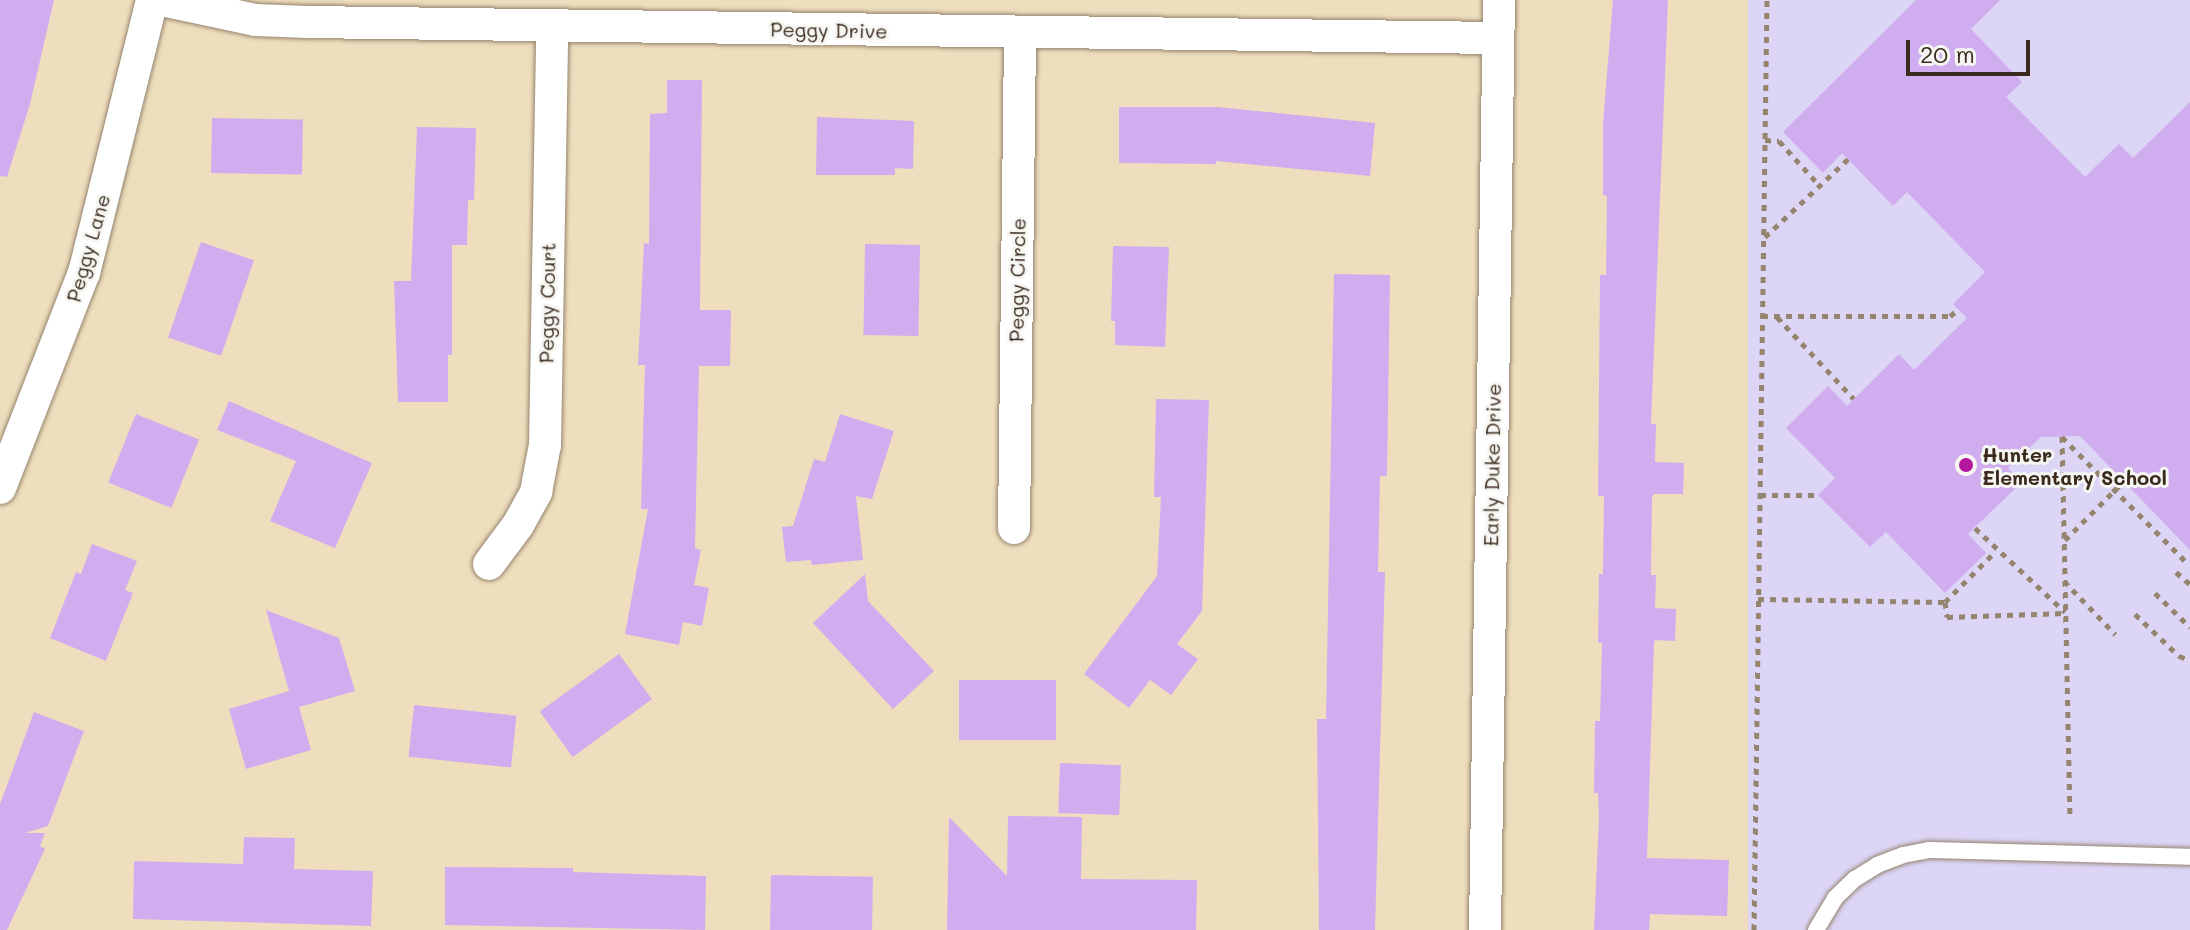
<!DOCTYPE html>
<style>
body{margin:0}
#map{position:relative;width:2190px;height:930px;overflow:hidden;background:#efdebd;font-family:Mali,sans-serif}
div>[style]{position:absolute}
.built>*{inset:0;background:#dcd5f6;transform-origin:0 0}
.building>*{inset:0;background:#d0adef;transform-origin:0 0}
.path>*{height:5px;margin-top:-2.5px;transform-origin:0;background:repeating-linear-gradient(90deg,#95846e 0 6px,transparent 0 12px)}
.roads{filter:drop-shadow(0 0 2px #95846e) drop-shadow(0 0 2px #95846e)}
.service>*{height:16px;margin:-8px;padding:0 8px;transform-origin:8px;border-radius:8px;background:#fff}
.minor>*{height:32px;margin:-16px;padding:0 16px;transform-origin:16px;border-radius:16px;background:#fff}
.dots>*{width:22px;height:22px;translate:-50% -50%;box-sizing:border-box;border:4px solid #f6f6f2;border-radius:50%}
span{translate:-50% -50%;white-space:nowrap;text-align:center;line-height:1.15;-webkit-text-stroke:6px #f6f6f2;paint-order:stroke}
.street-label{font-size:20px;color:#3b2a1e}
.poi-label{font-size:20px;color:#3b2a1e;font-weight:700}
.left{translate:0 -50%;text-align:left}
.scale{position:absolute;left:1906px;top:40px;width:124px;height:36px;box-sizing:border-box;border:4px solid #3b2a1e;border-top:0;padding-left:10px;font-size:24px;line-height:28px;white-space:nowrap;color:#3b2a1e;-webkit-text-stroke:6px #f6f6f2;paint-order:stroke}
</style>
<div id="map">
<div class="built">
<i style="left:1748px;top:0;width:442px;height:930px"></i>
</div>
<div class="building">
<i style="clip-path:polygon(0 0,54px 0,30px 104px,7px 177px,0 176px)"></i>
<i style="clip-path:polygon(1613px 0,1668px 0,1651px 424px,1656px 424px,1655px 462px,1684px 463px,1683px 494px,1654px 494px,1652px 497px,1651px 575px,1656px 575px,1655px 608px,1676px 609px,1675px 641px,1655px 640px,1654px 643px,1647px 858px,1729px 860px,1727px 916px,1650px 914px,1649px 930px,1594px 930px,1599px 818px,1598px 793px,1594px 793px,1595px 721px,1600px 721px,1602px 643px,1598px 643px,1599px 574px,1603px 574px,1604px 496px,1598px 496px,1600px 275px,1606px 275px,1607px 196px,1603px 195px,1603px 123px)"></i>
<i style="clip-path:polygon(1916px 0,2000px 0,1971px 29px,2022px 82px,2006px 97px,2085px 177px,2119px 144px,2133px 158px,2190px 102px,2190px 550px,2080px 436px,2041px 437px,2008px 468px,2022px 482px,1968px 534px,1986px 553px,1945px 593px,1886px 532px,1870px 547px,1818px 495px,1835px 478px,1786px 428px,1828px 386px,1847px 406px,1899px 354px,1914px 370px,1967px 318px,1953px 304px,1985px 272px,1907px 192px,1893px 206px,1842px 153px,1823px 173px,1783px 132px)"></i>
<i style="clip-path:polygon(667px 80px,702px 80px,700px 310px,731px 310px,730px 366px,699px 366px,695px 548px,701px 550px,694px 585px,709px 588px,702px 626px,683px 622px,679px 645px,625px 634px,648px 509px,641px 509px,645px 365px,638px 365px,644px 243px,649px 244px,650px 114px,667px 113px)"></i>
<i style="clip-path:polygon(1119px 107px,1217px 107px,1375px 123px,1370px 176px,1216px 161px,1216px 164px,1119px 163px)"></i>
<i style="clip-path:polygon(817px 117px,914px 121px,913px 169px,895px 168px,895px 175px,816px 175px)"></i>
<i style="left:212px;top:118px;width:91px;height:55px;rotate:1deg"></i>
<i style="clip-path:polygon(417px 127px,476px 128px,474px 200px,468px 200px,467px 245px,452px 245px,452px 355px,448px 355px,448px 402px,398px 402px,394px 281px,411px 281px)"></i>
<i style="left:201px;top:242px;width:56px;height:101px;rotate:19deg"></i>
<i style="left:865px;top:244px;width:55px;height:91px;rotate:1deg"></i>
<i style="clip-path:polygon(1113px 246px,1169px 247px,1165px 347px,1115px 345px,1115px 321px,1111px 321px)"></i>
<i style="clip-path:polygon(1334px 274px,1390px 275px,1387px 476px,1380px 476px,1378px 572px,1385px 572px,1375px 930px,1319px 930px,1317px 719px,1326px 719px)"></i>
<i style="clip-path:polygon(1156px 399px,1209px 400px,1202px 611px,1177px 644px,1198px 659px,1171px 695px,1150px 680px,1129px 708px,1084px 674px,1157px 576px,1161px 497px,1154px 497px)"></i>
<i style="clip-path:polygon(229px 401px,372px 463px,335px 548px,270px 521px,296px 461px,217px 430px)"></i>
<i style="left:136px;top:414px;width:68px;height:74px;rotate:22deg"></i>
<i style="clip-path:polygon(840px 414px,894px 431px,872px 499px,856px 496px,863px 560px,812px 565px,811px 560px,786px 562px,782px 527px,793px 526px,814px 459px,825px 462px)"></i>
<i style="clip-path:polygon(92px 544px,137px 561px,125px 590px,133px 593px,106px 661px,50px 638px,76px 572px,81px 574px)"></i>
<i style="clip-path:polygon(865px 574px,868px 601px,934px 671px,893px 709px,813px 623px)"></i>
<i style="clip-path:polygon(266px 610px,339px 638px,355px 691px,299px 707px,311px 750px,246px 769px,229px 709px,289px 691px)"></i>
<i style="left:619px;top:654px;width:56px;height:98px;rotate:54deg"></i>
<i style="left:1056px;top:680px;width:60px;height:97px;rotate:90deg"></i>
<i style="left:414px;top:705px;width:103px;height:52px;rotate:6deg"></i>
<i style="clip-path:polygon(34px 712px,84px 731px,48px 826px,25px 833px,45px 833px,40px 846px,45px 849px,7px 930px,0 930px,0 804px)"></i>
<i style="left:1060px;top:763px;width:61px;height:50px;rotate:2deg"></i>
<i style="clip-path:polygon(1008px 816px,1082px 817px,1081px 879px,1197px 880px,1196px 930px,947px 930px,949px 817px,1007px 876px)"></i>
<i style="clip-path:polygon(244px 837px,295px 838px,294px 869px,373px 871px,371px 926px,133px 919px,134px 861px,243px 864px)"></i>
<i style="clip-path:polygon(445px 867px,573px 868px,573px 872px,706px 876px,705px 930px,445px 925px)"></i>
<i style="left:771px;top:875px;width:102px;height:55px;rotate:1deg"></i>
</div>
<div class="path">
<i style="left:1765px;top:140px;width:14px;rotate:4deg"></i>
<i style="left:1779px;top:141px;width:61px;rotate:47.7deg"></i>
<i style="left:1765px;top:237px;width:114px;rotate:-43.2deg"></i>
<i style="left:1762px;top:316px;width:188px"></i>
<i style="left:1950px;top:316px;width:11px;rotate:-38deg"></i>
<i style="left:1777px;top:317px;width:112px;rotate:46.8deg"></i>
<i style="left:2062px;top:436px;width:383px;rotate:88.8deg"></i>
<i style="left:2062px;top:437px;width:176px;rotate:45.2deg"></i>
<i style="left:1760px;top:495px;width:58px"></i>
<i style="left:1975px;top:528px;width:123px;rotate:43deg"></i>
<i style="left:2065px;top:540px;width:83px;rotate:-45deg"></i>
<i style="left:2176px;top:572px;width:18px;rotate:41deg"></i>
<i style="left:2064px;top:581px;width:74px;rotate:46.1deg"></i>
<i style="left:2155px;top:593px;width:49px;rotate:44.2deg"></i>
<i style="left:1758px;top:599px;width:187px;rotate:0.9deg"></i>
<i style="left:1945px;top:602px;width:72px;rotate:-45deg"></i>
<i style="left:1945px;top:602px;width:15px;rotate:82deg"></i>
<i style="left:1947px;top:617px;width:118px;rotate:-1.9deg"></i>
<i style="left:2135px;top:614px;width:61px;rotate:43.7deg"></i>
<i style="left:2179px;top:656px;width:12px;rotate:20deg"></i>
<i style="left:1754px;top:930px;width:930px;rotate:-89.2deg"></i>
</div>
<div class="roads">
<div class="service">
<i style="left:1816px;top:930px;width:37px;rotate:-59deg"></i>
<i style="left:1835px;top:898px;width:28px;rotate:-44deg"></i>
<i style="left:1855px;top:879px;width:26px;rotate:-32deg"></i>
<i style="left:1877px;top:865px;width:28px;rotate:-21deg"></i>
<i style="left:1903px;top:855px;width:26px;rotate:-11deg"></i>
<i style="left:1929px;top:850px;width:261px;rotate:1.5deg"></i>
</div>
<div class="minor">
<i style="left:162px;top:0;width:95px;rotate:12.1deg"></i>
<i style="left:255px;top:20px;width:52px;rotate:2.2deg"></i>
<i style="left:307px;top:22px;width:1191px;rotate:0.77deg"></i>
<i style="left:0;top:488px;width:231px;rotate:-68.7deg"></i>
<i style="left:84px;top:273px;width:281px;rotate:-76deg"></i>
<i style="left:1014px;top:528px;width:496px;rotate:-89.3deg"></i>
<i style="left:489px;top:564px;width:49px;rotate:-53.4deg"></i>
<i style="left:518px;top:525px;width:38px;rotate:-61deg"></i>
<i style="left:536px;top:492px;width:48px;rotate:-79.2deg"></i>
<i style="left:545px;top:445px;width:419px;rotate:-89deg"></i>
<i style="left:1485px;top:930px;width:930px;rotate:-89.14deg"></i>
</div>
</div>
<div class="dots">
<i style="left:1966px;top:465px;background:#b5179e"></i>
</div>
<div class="street-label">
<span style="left:829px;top:30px;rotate:1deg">Peggy Drive</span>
<span style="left:88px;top:248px;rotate:-74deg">Peggy Lane</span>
<span style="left:1017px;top:280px;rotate:-89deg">Peggy Circle</span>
<span style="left:547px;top:303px;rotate:-89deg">Peggy Court</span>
<span style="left:1492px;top:465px;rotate:-89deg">Early Duke Drive</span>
</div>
<div class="poi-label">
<span class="left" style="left:1982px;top:466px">Hunter<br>Elementary School</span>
</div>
<div class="scale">20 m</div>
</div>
